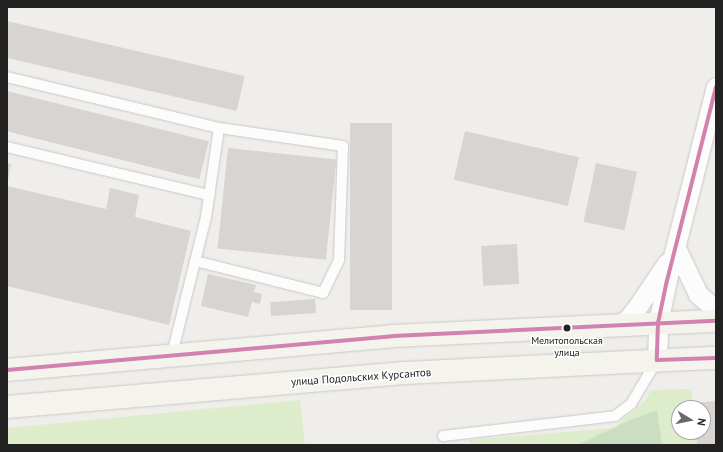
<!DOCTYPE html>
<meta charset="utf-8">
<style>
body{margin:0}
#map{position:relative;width:723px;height:452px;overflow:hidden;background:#f0eeeb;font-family:"PT Sans",sans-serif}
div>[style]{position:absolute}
.grass>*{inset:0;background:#ddeccb}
.forest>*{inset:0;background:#cbdec1}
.building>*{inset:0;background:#d7d4d2;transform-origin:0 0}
.roads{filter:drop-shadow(0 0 1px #c9c8c7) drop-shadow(0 0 1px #c9c8c7)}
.lane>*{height:10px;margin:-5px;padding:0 5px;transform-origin:5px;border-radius:5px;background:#fdfcfc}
.street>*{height:19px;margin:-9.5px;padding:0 9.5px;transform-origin:9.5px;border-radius:9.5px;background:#fdfcfc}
.secondary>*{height:22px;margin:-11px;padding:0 11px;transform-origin:11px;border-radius:11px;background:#f4f4ed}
.bus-1>*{height:4px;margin:-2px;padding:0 2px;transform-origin:2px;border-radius:2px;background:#d382af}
.dots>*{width:11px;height:11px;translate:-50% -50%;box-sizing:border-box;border:2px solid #fff;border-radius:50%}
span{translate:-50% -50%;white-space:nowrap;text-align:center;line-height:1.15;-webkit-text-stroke:3px #fff;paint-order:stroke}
.bus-label{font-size:10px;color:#222}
.street-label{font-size:11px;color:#222}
.frame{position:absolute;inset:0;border:8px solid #222;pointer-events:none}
.north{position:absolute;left:671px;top:400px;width:40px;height:40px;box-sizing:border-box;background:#fff;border:1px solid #a7a7a7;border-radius:50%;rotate:100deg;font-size:11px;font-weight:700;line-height:16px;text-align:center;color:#222}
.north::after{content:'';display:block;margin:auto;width:14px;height:18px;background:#6a6968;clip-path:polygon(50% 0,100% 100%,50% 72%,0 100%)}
</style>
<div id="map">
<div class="grass">
<i style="clip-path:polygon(691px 389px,693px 408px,679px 408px,679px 432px,695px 432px,697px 445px,470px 445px,469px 440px,614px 428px,644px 402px,651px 390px)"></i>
<i style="clip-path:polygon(300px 400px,305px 445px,7px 445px,7px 428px)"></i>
</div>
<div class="forest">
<i style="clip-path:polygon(657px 410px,662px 445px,578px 445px,628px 421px)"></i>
</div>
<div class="building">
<i style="left:7px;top:21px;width:244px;height:36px;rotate:13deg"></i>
<i style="left:7px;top:91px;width:208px;height:39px;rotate:14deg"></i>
<i style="left:350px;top:123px;width:42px;height:187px"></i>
<i style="left:465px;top:131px;width:117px;height:50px;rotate:13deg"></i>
<i style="left:228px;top:148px;width:109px;height:101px;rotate:6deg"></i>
<i style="clip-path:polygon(7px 163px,11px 164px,8px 180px,7px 180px)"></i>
<i style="left:596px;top:163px;width:42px;height:60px;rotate:12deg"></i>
<i style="clip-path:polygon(7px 186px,106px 209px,110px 188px,139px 195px,135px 217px,191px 231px,169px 325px,7px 286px)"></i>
<i style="left:517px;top:244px;width:40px;height:36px;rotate:87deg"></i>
<i style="clip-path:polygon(208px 274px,256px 285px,254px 292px,262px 294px,260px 304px,252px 302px,248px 317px,201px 306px)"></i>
<i style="left:315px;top:299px;width:14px;height:45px;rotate:86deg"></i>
<i style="clip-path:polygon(716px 401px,716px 445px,697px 445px,696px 432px,703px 432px,703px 408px,694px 408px,694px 403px)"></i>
</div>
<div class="roads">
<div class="lane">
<i style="left:7px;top:77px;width:218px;rotate:13.5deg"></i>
<i style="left:219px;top:128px;width:90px;rotate:98.3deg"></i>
<i style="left:206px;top:217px;width:141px;rotate:103.9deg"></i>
<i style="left:7px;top:147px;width:208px;rotate:13.4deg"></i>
<i style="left:195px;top:261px;width:132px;rotate:14deg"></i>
<i style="left:323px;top:293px;width:37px;rotate:-64deg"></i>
<i style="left:339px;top:260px;width:114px;rotate:-88deg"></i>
<i style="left:343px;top:146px;width:125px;rotate:-171.7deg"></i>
<i style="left:443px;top:436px;width:173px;rotate:-6.6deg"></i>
<i style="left:615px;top:416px;width:20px;rotate:-37deg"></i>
<i style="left:631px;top:404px;width:51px;rotate:-59.4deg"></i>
</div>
<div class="street">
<i style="left:676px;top:248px;width:51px;rotate:64.4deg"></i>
<i style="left:698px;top:294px;width:24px;rotate:42deg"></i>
<i style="left:618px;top:325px;width:10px;rotate:-29deg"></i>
<i style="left:627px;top:320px;width:18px;rotate:-52deg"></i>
<i style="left:638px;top:306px;width:52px;rotate:-56deg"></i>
<i style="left:657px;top:360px;width:37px;rotate:-88deg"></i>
<i style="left:658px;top:323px;width:44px;rotate:-78.2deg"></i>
<i style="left:667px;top:280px;width:199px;rotate:-75.8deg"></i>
</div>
<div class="secondary">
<i style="left:7px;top:370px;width:387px;rotate:-5deg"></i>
<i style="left:393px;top:336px;width:323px;rotate:-2.7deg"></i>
<i style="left:7px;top:407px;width:399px;rotate:-4.9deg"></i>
<i style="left:405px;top:373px;width:311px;rotate:-2.8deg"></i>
</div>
</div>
<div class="bus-1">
<i style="left:716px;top:87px;width:199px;rotate:104.2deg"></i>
<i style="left:667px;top:280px;width:44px;rotate:101.8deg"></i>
<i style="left:658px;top:323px;width:37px;rotate:92deg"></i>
<i style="left:657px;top:360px;width:59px;rotate:-1.9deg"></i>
<i style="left:7px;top:370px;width:387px;rotate:-5deg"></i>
<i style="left:393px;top:336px;width:323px;rotate:-2.7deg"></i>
</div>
<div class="dots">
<i style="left:567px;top:328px;background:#222"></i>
</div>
<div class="bus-label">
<span style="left:567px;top:346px">Мелитопольская<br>улица</span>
</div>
<div class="street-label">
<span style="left:361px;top:377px;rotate:-4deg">улица Подольских Курсантов</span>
</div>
<div class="frame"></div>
<div class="north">N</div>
</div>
